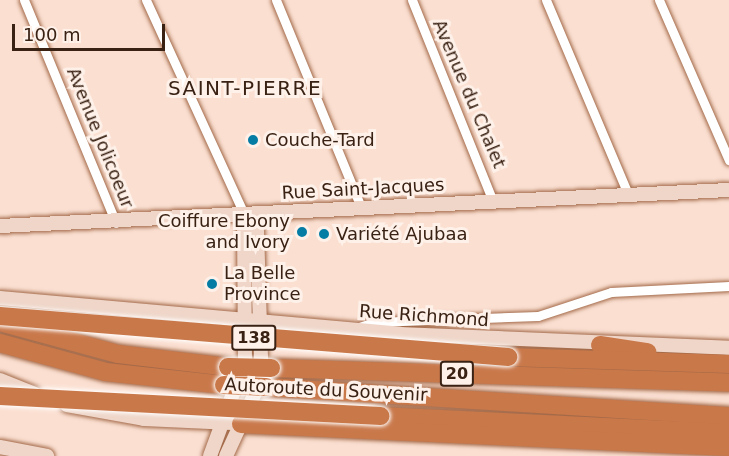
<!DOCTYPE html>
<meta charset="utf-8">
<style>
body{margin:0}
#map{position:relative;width:729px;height:456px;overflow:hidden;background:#fbe0d2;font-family:"DejaVu Sans",sans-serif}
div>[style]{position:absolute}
.roads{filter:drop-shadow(0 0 2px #a36948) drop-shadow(0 0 2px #a36948)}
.street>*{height:9px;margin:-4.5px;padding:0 4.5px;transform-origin:4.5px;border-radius:4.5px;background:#fff}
.secondary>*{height:14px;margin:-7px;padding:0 7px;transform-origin:7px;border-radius:7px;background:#efd6c9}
.highway>*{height:18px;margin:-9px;padding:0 9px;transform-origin:9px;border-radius:9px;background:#c9784a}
.bridges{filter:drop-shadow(0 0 2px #fff) drop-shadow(0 0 2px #fff)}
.highway-bridge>*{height:18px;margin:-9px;padding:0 9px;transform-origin:9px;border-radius:9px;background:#c9784a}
.dots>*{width:16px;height:16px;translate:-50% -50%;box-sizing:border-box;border:3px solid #fef1e9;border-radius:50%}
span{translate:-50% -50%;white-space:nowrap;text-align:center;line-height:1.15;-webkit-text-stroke:6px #fef1e9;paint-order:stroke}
.shield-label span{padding:2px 4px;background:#fef1e9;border:2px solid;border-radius:4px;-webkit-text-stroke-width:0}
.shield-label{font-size:16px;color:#392113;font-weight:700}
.street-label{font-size:18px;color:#392113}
.poi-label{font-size:18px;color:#392113}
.left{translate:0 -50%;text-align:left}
.right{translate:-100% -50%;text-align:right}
.neighbourhood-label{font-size:20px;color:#392113;letter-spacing:1.5px}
.scale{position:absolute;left:12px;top:24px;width:153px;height:27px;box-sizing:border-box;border:3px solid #392113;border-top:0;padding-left:8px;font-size:18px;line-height:21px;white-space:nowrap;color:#392113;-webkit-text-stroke:4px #fef1e9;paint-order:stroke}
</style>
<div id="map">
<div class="roads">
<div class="street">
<i style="left:24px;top:0;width:241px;rotate:67.6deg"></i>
<i style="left:146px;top:0;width:235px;rotate:65.4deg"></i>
<i style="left:276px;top:0;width:224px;rotate:67.7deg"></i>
<i style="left:412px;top:0;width:217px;rotate:68.1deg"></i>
<i style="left:546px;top:0;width:211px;rotate:67.1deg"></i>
<i style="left:659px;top:0;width:175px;rotate:66.4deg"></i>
<i style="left:356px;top:328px;width:20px;rotate:-18deg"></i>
<i style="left:375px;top:322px;width:163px;rotate:-2.1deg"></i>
<i style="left:538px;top:316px;width:77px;rotate:-18.2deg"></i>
<i style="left:611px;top:292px;width:118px;rotate:-2.9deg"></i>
</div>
<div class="secondary">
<i style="left:0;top:226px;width:730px;rotate:-2.83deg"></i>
<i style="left:0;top:298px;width:402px;rotate:5.1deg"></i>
<i style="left:400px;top:334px;width:329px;rotate:2.4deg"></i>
<i style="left:0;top:380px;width:37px;rotate:22deg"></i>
<i style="left:67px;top:405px;width:78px;rotate:10.3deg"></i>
<i style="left:144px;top:419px;width:88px;rotate:2.6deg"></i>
<i style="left:0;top:447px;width:48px;rotate:10.8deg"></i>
<i style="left:210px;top:456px;width:101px;rotate:-69.8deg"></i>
<i style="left:245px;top:361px;width:147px;rotate:-90.4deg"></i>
<i style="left:226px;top:456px;width:67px;rotate:-65.3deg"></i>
<i style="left:254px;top:395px;width:38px;rotate:-79deg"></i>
<i style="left:261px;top:358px;width:127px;rotate:-91.8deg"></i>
<i style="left:257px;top:231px;width:21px;rotate:-127deg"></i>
</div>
<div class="highway">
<i style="left:0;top:322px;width:122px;rotate:15.2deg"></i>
<i style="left:118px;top:354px;width:111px;rotate:6.7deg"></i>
<i style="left:0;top:343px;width:110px;rotate:15.3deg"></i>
<i style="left:106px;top:372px;width:119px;rotate:6.3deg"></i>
<i style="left:600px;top:345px;width:48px;rotate:8.5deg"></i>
<i style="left:508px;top:357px;width:221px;rotate:1.8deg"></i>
<i style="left:271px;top:368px;width:458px;rotate:1.8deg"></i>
<i style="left:266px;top:387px;width:464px;rotate:3.6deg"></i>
<i style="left:380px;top:416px;width:349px;rotate:2.8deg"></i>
<i style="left:241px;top:424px;width:489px;rotate:2.7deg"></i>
</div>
</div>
<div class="bridges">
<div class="highway-bridge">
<i style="left:0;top:316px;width:510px;rotate:4.61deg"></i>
<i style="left:228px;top:367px;width:43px;rotate:1.3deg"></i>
<i style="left:224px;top:385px;width:42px;rotate:2.7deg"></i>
<i style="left:0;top:396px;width:381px;rotate:3deg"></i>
</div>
</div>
<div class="dots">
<i style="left:253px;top:140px;background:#047ca3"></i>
<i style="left:302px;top:232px;background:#047ca3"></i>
<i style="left:324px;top:234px;background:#047ca3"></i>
<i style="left:212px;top:284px;background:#047ca3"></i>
</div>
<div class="shield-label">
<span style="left:254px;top:338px">138</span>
<span style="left:457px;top:374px">20</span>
</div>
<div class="street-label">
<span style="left:469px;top:94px;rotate:67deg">Avenue du Chalet</span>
<span style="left:100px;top:138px;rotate:68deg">Avenue Jolicoeur</span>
<span style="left:363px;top:189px;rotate:-3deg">Rue Saint-Jacques</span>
<span style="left:424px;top:316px;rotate:4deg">Rue Richmond</span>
<span style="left:326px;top:390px;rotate:3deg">Autoroute du Souvenir</span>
</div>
<div class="poi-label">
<span class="left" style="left:265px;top:140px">Couche-Tard</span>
<span class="right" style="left:290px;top:232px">Coiffure Ebony<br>and Ivory</span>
<span class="left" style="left:336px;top:234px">Variété Ajubaa</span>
<span class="left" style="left:224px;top:284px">La Belle<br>Province</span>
</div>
<div class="neighbourhood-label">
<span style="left:245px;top:88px">SAINT-PIERRE</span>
</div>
<div class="scale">100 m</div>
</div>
